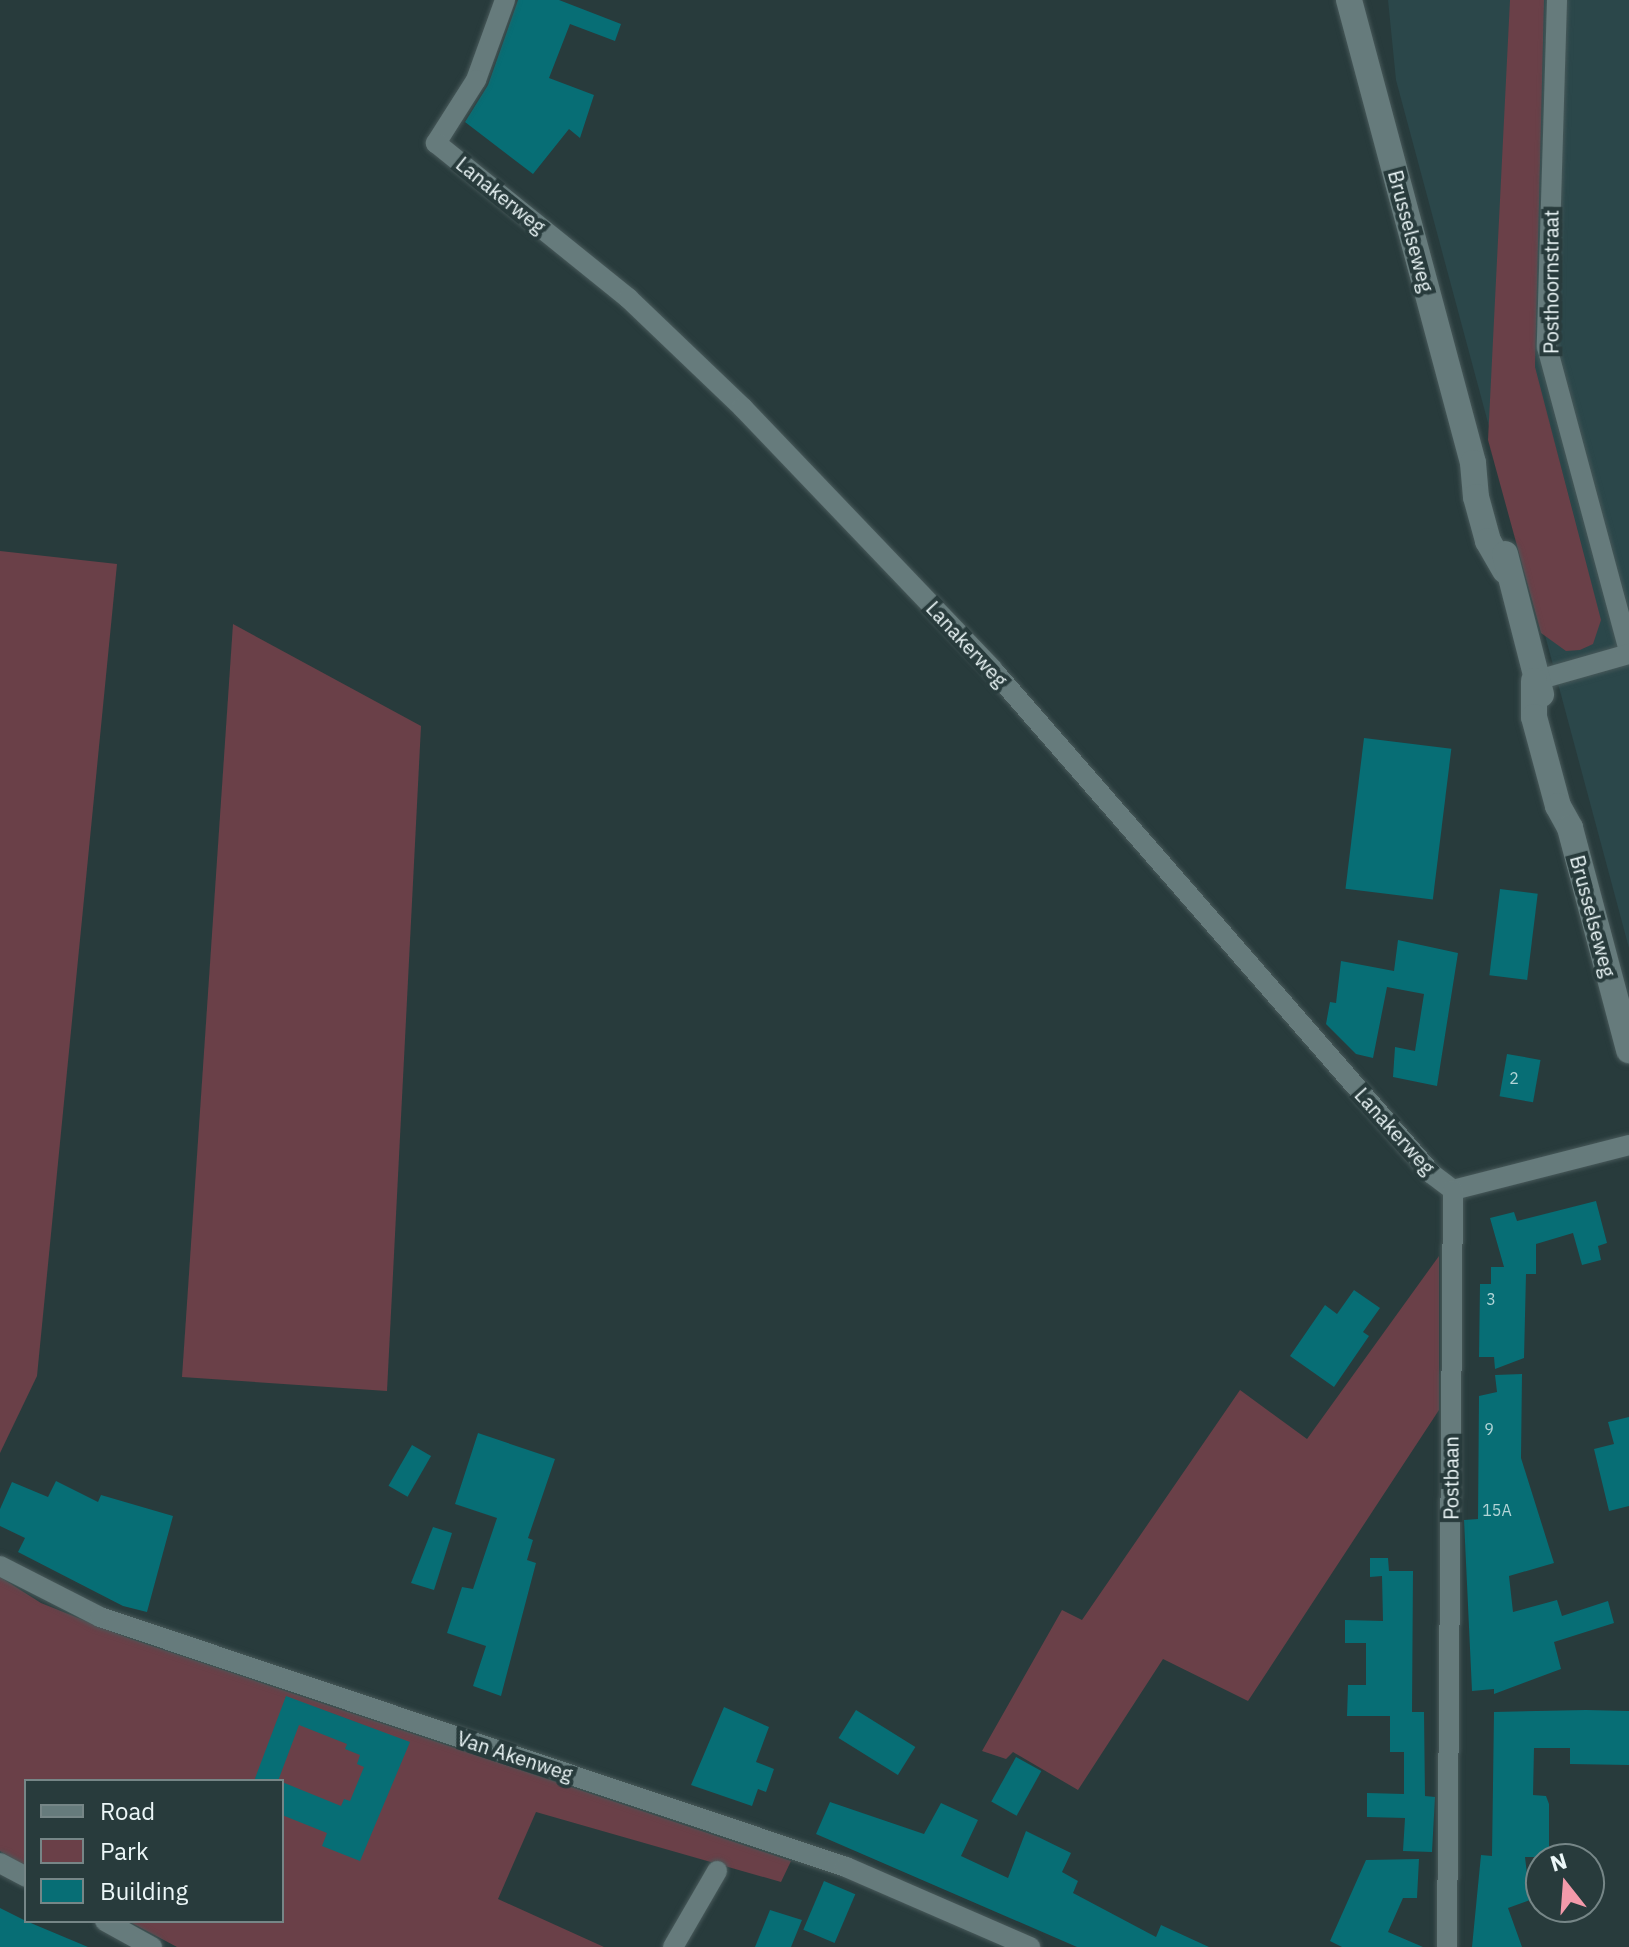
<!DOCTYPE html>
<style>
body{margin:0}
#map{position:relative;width:1629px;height:1947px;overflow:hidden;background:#283b3c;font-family:"IBM Plex Sans",sans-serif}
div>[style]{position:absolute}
.built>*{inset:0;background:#2b474a}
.green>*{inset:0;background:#6a4048}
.building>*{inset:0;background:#076e75;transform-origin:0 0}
.roads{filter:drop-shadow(0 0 2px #48595a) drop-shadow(0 0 2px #48595a)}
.minor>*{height:20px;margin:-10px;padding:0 10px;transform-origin:10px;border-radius:10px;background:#667b7c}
.tertiary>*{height:26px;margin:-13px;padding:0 13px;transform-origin:13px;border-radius:13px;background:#667b7c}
span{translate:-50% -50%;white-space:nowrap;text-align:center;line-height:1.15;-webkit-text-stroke:8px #283b3c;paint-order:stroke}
.number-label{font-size:16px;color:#b3d5d7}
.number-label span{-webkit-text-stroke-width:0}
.street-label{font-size:20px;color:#ecf7f8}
.legend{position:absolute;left:24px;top:1779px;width:260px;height:144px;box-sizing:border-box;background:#283b3c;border:2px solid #768687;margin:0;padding:10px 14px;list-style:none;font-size:24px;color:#ecf7f8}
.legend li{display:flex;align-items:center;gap:16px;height:40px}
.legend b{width:40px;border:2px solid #768687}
.north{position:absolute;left:1525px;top:1843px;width:80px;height:80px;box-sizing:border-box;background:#283b3c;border:2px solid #768687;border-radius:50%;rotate:343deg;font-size:22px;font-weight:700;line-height:32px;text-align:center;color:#ecf7f8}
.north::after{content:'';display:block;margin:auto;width:28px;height:36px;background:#f39aaa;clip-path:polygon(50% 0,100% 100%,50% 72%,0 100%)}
</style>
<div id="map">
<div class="built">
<i style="clip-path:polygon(1388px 0,1629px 0,1629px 948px,1396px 80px)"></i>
</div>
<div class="green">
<i style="clip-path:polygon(1510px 0,1544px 0,1535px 367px,1601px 620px,1593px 644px,1580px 650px,1566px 651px,1541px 633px,1488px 440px)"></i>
<i style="clip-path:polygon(0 551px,117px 564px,37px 1376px,0 1453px)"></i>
<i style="clip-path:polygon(233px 624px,421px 726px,387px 1391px,182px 1377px)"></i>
<i style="clip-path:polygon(1439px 1256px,1439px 1410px,1248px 1701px,1163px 1659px,1078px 1790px,1013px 1752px,1006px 1759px,982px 1751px,1062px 1610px,1082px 1620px,1240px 1390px,1307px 1439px)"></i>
<i style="clip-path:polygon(0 1577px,41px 1603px,128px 1638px,791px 1861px,781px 1882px,536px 1812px,498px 1899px,604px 1947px,177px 1947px,128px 1921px,282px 1921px,282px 1781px,26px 1781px,26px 1867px,0 1851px)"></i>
</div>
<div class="building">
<i style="clip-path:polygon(518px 0,559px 0,621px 24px,615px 41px,570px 24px,549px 78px,594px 95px,580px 138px,569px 129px,533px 174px,465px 122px,488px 85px)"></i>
<i style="left:1364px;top:738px;width:88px;height:152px;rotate:7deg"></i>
<i style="left:1500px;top:889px;width:38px;height:87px;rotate:7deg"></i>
<i style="clip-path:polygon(1398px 940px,1458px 953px,1437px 1086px,1393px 1077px,1395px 1047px,1415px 1051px,1424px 994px,1387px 987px,1373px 1058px,1356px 1054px,1326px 1024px,1330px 1002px,1336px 1003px,1341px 961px,1394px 971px)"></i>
<i style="left:1507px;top:1054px;width:34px;height:43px;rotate:10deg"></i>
<i style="clip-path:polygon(1596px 1201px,1607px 1243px,1598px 1246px,1601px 1260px,1582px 1265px,1573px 1233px,1536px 1244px,1536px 1274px,1526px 1274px,1524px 1358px,1495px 1369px,1494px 1357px,1479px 1357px,1480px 1284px,1491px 1284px,1491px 1267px,1504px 1267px,1490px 1218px,1514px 1212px,1517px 1221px)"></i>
<i style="clip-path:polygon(1354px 1290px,1380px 1308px,1363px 1332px,1369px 1336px,1334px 1387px,1290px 1356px,1325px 1305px,1337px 1314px)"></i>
<i style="clip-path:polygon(1522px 1374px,1521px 1458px,1554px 1563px,1509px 1576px,1513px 1612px,1557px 1600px,1562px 1616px,1608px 1601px,1614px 1623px,1554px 1642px,1561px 1669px,1494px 1694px,1494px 1689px,1472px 1691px,1464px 1520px,1478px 1519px,1479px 1396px,1497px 1392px,1495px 1375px)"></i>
<i style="clip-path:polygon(1629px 1417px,1629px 1506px,1609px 1511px,1594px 1449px,1614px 1444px,1608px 1422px)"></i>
<i style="clip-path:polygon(478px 1433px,555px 1459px,528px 1538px,533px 1540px,527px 1560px,536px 1563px,501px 1696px,473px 1686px,486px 1646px,447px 1633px,462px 1587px,473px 1589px,497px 1518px,455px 1504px)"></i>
<i style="left:412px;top:1445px;width:22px;height:47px;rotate:30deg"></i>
<i style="clip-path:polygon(56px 1481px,98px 1502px,101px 1495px,173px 1516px,147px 1612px,123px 1606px,18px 1552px,25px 1538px,0 1526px,0 1509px,12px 1482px,48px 1497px)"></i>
<i style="clip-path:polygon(433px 1527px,452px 1533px,434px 1590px,411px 1583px)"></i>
<i style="clip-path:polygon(1370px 1558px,1388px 1558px,1389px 1571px,1413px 1571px,1412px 1712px,1424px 1712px,1425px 1796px,1435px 1797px,1432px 1852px,1403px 1851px,1405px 1818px,1367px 1817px,1367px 1793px,1404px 1794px,1404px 1752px,1390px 1752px,1390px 1716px,1347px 1716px,1348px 1685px,1366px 1685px,1366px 1643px,1345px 1643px,1345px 1620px,1383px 1621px,1382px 1576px,1370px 1577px)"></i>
<i style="clip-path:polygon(286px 1696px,410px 1742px,360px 1861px,322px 1846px,327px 1833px,282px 1815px,282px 1782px,341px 1806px,344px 1799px,350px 1801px,364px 1767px,357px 1764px,360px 1755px,345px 1749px,347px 1744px,299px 1725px,278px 1781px,254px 1781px)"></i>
<i style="clip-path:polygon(724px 1707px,769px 1727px,756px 1762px,774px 1769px,766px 1792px,758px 1789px,752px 1806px,691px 1785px)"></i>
<i style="left:856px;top:1710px;width:70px;height:33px;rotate:32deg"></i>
<i style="clip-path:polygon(1586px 1710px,1629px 1711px,1629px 1765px,1570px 1764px,1570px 1748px,1534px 1748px,1533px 1795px,1546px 1796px,1549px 1804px,1549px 1857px,1525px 1857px,1530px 1900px,1508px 1908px,1522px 1947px,1472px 1947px,1481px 1855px,1492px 1856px,1494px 1712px)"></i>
<i style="left:1016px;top:1757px;width:29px;height:51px;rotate:29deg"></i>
<i style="clip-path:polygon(830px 1802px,924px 1834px,941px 1803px,978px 1820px,961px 1856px,1008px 1878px,1026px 1831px,1071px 1853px,1062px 1872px,1078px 1881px,1073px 1893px,1156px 1937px,1161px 1925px,1209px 1947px,1077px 1947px,816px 1834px)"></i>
<i style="clip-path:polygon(1419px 1859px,1417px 1898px,1403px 1898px,1388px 1932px,1423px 1947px,1342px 1947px,1330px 1941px,1366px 1860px)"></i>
<i style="left:824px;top:1881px;width:34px;height:53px;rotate:23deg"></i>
<i style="clip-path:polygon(0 1908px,26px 1921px,88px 1947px,0 1947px)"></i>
<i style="clip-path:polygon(770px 1910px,802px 1920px,791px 1947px,755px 1947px)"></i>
</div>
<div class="roads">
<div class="minor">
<i style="left:505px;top:0;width:85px;rotate:109.9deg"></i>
<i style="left:476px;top:80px;width:75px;rotate:122.4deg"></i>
<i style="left:436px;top:143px;width:247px;rotate:38.9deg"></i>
<i style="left:628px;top:298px;width:159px;rotate:43.7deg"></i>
<i style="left:743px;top:408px;width:361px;rotate:46.3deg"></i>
<i style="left:992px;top:669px;width:670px;rotate:48.93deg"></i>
<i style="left:1432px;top:1174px;width:26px;rotate:37deg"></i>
<i style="left:1557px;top:0;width:347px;rotate:91.7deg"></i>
<i style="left:1547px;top:347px;width:315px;rotate:74.9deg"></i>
<i style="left:1534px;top:681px;width:99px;rotate:-15.9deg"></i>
<i style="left:1453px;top:1190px;width:182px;rotate:-14.3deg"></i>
<i style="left:0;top:1566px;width:112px;rotate:27deg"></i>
<i style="left:100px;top:1617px;width:787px;rotate:18.53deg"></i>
<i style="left:846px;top:1867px;width:201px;rotate:23.5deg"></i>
<i style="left:0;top:1863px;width:30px;rotate:28deg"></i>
<i style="left:105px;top:1921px;width:54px;rotate:29deg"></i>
<i style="left:673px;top:1947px;width:88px;rotate:-59.9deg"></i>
<i style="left:1447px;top:1947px;width:757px;rotate:-89.55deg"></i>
</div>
<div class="tertiary">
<i style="left:1349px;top:0;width:479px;rotate:75deg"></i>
<i style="left:1473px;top:463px;width:34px;rotate:85deg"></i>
<i style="left:1476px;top:497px;width:46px;rotate:74.7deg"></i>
<i style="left:1488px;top:541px;width:34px;rotate:60deg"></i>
<i style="left:1505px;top:554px;width:145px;rotate:75.6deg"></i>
<i style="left:1534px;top:681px;width:36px;rotate:90deg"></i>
<i style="left:1534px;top:717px;width:92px;rotate:74.9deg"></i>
<i style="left:1558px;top:806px;width:25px;rotate:61deg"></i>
<i style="left:1570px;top:828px;width:230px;rotate:75.1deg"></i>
</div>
</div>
<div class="number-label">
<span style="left:1514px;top:1078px">2</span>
<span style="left:1491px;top:1299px">3</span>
<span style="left:1489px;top:1429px">9</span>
<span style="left:1497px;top:1510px">15A</span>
</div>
<div class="street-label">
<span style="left:501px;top:195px;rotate:39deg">Lanakerweg</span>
<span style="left:1411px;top:231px;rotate:75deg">Brusselseweg</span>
<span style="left:1551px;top:282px;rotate:-90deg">Posthoornstraat</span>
<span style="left:967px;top:644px;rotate:47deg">Lanakerweg</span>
<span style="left:1593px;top:916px;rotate:75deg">Brusselseweg</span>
<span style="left:1395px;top:1131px;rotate:48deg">Lanakerweg</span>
<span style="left:1451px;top:1478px;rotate:-90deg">Postbaan</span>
<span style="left:515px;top:1756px;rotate:18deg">Van Akenweg</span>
</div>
<ul class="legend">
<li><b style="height:10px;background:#667b7c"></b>Road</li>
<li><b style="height:22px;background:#6a4048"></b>Park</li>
<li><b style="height:22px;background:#076e75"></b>Building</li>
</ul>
<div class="north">N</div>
</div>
